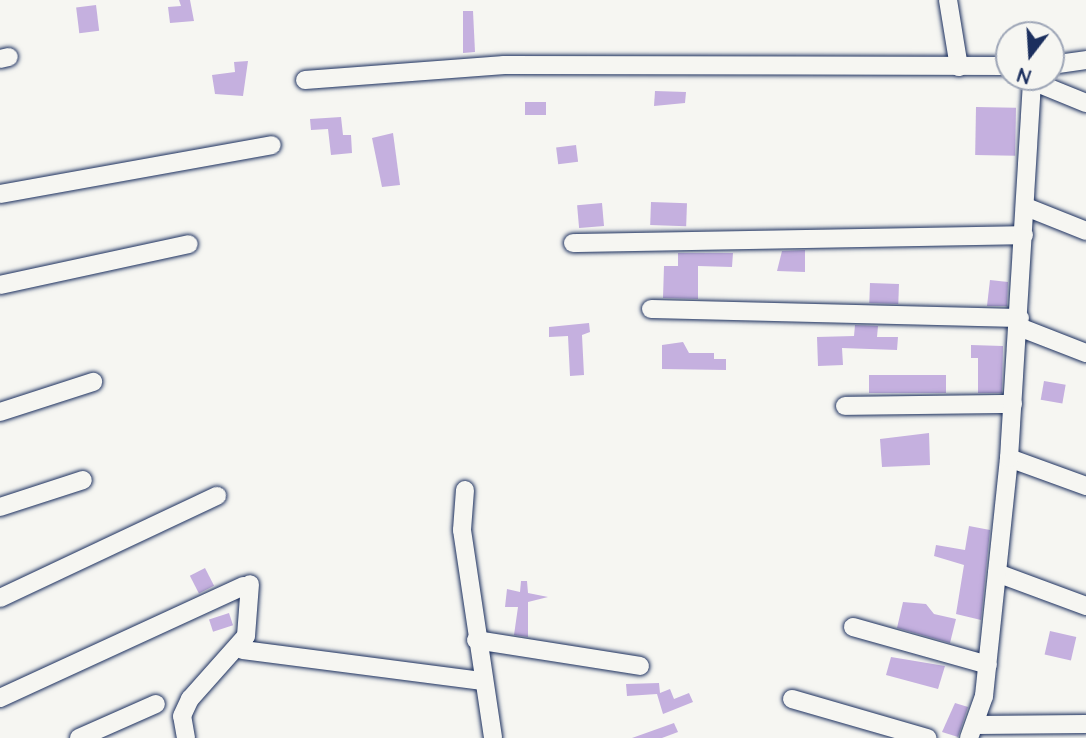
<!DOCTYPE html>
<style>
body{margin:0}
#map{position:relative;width:1086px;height:738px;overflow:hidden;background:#f6f6f2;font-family:"Architects Daughter",sans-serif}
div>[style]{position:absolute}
.building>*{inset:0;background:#c5b0df;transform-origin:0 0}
.roads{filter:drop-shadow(0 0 2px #1b2f5e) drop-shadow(0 0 2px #1b2f5e)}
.minor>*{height:18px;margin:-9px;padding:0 9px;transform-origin:9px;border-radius:9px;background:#f6f6f2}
span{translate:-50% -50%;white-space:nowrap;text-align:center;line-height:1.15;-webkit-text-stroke:7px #f6f6f2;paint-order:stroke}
.north{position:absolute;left:995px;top:21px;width:70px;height:70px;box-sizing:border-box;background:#f6f6f2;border:2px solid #9ea6b7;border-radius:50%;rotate:197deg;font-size:19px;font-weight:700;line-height:28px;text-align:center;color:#1b2f5e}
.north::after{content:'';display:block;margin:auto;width:24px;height:32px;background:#1b2f5e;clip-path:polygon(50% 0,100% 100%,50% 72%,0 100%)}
</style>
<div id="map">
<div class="building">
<i style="clip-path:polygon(179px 0,190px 0,194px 21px,170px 23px,168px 7px,181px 6px)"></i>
<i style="left:96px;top:5px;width:26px;height:20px;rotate:83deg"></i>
<i style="clip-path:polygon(463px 11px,473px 11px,475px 52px,463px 53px)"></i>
<i style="clip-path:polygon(248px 61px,243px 96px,215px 94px,212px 75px,235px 72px,234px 62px)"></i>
<i style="clip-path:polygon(655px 91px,686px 92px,685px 103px,654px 106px)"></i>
<i style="left:546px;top:102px;width:13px;height:21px;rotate:90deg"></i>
<i style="left:976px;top:107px;width:40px;height:48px;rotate:1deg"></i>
<i style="clip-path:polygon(341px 117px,343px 135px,351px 135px,352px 153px,331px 155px,328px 129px,311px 130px,310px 119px)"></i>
<i style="clip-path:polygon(393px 133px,400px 185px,382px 187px,372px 138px)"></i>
<i style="left:576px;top:145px;width:17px;height:20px;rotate:83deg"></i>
<i style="left:651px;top:202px;width:36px;height:23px;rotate:2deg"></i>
<i style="left:602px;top:203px;width:23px;height:25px;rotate:85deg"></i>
<i style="clip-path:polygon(805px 250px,805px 272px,777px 271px,782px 251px)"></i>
<i style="clip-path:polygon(678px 253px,733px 253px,732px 267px,698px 266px,698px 299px,663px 298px,664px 266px,678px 266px)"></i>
<i style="clip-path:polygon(990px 280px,1008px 282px,1007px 306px,987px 306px)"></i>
<i style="left:870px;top:283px;width:29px;height:20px;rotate:2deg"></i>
<i style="clip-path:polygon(589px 323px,590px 332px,582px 335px,584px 375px,570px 376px,568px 336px,549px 337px,549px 327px)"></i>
<i style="clip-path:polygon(855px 325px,878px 326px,877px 337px,898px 337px,897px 350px,842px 348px,843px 365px,818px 366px,817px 337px,854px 336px)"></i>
<i style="clip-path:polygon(683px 342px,689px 353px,714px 353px,714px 359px,726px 359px,726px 370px,662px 369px,662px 345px)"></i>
<i style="clip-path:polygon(971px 345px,1003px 346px,1002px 393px,978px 393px,978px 358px,971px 358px)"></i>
<i style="left:946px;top:375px;width:18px;height:77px;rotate:90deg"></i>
<i style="left:1044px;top:381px;width:22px;height:19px;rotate:10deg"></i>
<i style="clip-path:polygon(929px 433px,930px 465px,882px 467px,880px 439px)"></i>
<i style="clip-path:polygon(969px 526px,990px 530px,981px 620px,956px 614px,964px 565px,934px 556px,936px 545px,965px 550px)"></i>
<i style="left:205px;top:568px;width:20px;height:17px;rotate:63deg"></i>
<i style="clip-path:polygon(521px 581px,527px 581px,528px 593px,548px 597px,528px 602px,528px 637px,514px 635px,518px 607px,505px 607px,507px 589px,520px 592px)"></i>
<i style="clip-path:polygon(903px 602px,926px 604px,934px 614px,956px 619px,950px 643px,897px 628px)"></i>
<i style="left:229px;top:613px;width:13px;height:21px;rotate:72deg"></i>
<i style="left:1050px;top:631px;width:27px;height:24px;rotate:13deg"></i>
<i style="clip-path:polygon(891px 657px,945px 666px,938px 689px,886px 675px)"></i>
<i style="clip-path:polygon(659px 683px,660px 693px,670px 689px,674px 699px,689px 693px,693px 702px,663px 714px,657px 694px,627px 696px,626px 684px)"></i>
<i style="clip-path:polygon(955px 703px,968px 707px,958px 737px,942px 732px)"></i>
<i style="clip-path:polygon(674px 723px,678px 732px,662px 738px,632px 738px)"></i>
</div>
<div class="roads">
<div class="minor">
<i style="left:948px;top:0;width:68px;rotate:80.7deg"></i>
<i style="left:0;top:59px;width:9px;rotate:-13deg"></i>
<i style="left:1051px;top:65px;width:35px;rotate:-8deg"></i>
<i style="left:305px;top:80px;width:200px;rotate:-4.3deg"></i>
<i style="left:504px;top:65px;width:505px;rotate:0.11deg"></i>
<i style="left:1032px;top:81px;width:58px;rotate:22.2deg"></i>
<i style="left:0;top:194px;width:276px;rotate:-10.2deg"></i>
<i style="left:1026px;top:207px;width:65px;rotate:21.8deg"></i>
<i style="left:573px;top:243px;width:451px;rotate:-1deg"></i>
<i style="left:0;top:285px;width:193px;rotate:-12.2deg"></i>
<i style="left:651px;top:309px;width:369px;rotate:1.4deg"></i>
<i style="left:1019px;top:327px;width:72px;rotate:21.2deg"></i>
<i style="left:845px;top:406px;width:168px;rotate:-0.7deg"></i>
<i style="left:0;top:412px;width:98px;rotate:-17.9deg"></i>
<i style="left:1009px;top:458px;width:82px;rotate:20deg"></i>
<i style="left:465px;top:490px;width:40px;rotate:94.3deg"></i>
<i style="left:462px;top:530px;width:210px;rotate:81.5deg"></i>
<i style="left:0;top:507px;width:87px;rotate:-18deg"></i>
<i style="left:997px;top:573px;width:95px;rotate:20.3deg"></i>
<i style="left:0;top:598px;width:240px;rotate:-25.2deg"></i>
<i style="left:853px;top:627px;width:140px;rotate:15.7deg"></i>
<i style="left:476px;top:640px;width:166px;rotate:9deg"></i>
<i style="left:243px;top:650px;width:242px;rotate:7.4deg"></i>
<i style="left:0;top:698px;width:268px;rotate:-24.7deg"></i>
<i style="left:792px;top:699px;width:141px;rotate:16.1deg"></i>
<i style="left:976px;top:725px;width:110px;rotate:-0.5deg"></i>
<i style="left:79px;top:738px;width:84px;rotate:-23.8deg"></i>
<i style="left:186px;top:738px;width:22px;rotate:-100deg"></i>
<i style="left:182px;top:716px;width:19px;rotate:-65deg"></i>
<i style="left:190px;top:699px;width:84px;rotate:-48.4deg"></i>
<i style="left:246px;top:636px;width:52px;rotate:-85.6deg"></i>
<i style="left:969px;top:738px;width:45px;rotate:-70.3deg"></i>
<i style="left:984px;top:696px;width:239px;rotate:-84deg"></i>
<i style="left:1009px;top:458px;width:382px;rotate:-86.5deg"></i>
</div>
</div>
<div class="north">N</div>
</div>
